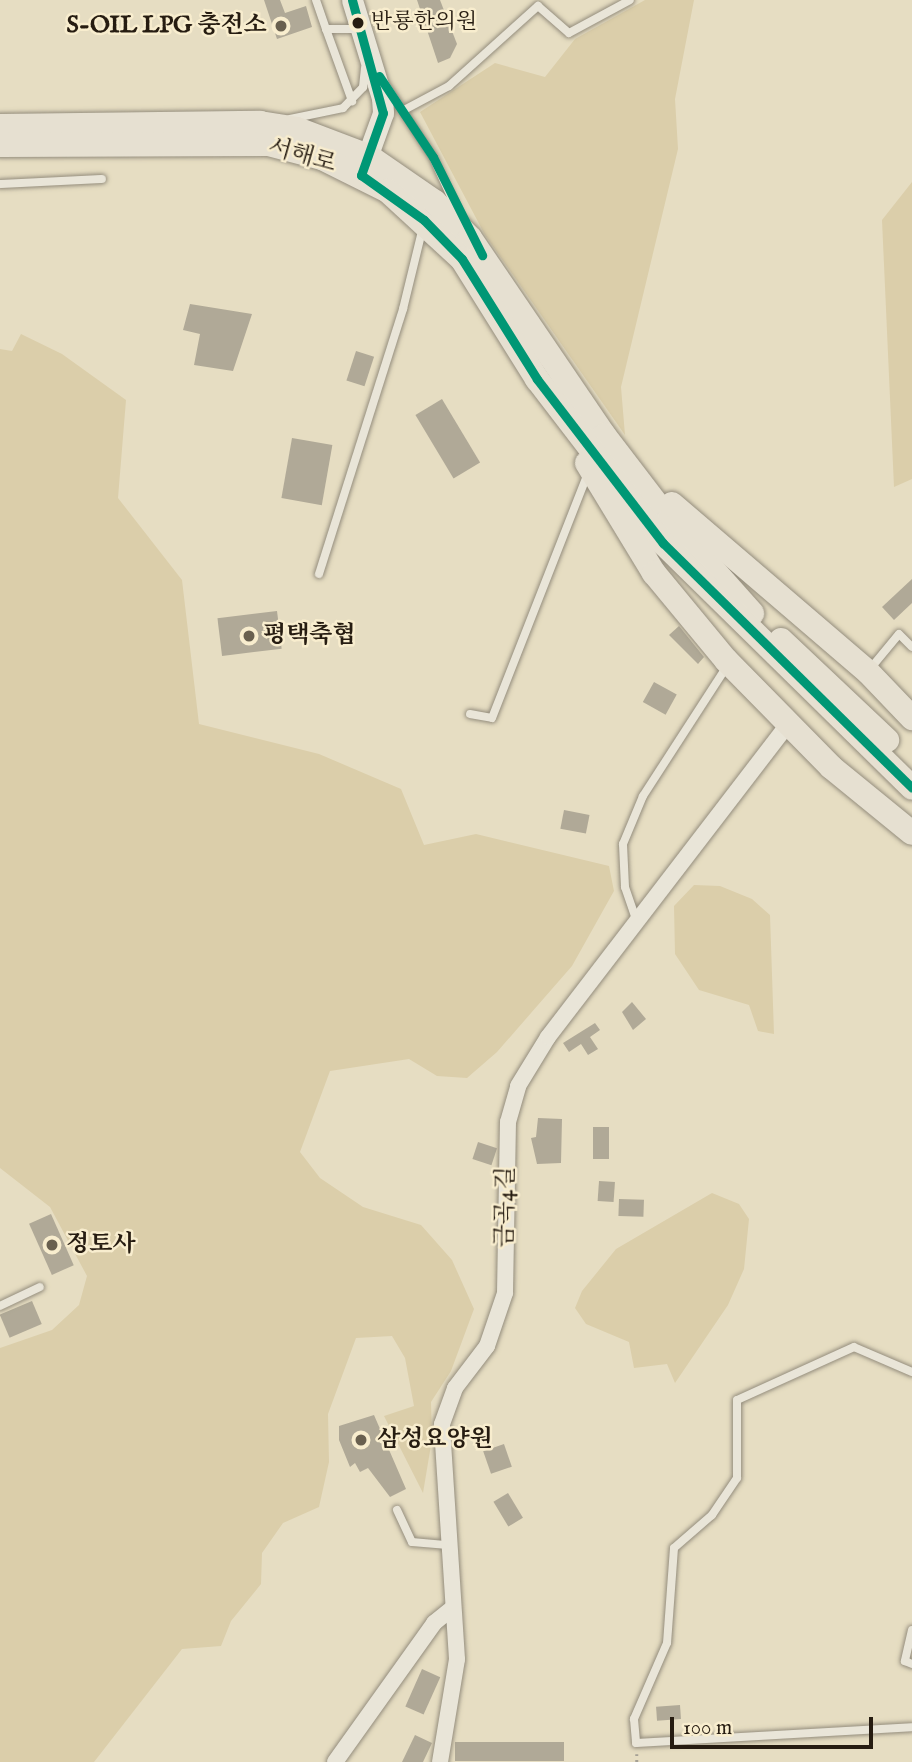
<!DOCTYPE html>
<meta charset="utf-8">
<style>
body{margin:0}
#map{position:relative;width:912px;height:1762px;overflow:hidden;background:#e6ddc2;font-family:"IM FELL English","Noto Serif KR",serif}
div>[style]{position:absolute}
.green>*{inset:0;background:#dbceaa}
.building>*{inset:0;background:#b0a997;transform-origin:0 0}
.path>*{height:2.5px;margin-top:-1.25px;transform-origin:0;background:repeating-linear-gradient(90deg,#a5a095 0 2px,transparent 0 5.5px)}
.roads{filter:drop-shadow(0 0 2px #948d7d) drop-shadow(0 0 2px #948d7d)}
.lane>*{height:8px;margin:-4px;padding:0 4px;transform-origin:4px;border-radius:4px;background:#e9e5d8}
.street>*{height:16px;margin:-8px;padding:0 8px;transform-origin:8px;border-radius:8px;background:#e9e5d8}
.secondary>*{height:21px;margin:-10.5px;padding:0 10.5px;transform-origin:10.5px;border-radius:10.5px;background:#e9e5d8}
.primary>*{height:24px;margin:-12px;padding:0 12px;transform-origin:12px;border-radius:12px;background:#e6e0d1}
.bus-1>*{height:9px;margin:-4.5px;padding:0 4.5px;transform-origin:4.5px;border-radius:4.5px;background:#009775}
.dots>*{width:19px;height:19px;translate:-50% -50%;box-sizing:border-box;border:4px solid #f8edce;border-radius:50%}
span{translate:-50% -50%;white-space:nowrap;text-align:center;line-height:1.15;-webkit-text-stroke:5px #f8edce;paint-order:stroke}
.bus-label{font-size:22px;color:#261c11}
.left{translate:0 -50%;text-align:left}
.poi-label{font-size:24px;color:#261c11;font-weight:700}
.right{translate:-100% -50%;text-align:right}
.street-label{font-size:24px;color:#261c11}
.scale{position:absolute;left:670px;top:1717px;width:203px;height:32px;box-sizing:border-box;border:4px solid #261c11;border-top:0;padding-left:9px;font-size:21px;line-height:24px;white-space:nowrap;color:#261c11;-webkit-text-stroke:5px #f8edce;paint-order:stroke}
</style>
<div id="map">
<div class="green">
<i style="clip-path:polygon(645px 0,694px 0,675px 99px,678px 149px,621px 387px,625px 435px,485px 235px,420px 112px,495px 63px,545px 77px,575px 39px)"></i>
<i style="clip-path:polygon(912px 182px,912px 479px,894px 487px,882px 220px)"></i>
<i style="clip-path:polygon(21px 334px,62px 354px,126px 400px,118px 498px,182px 580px,199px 724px,319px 754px,401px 789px,424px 845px,476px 834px,609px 866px,614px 891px,572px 966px,497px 1052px,467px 1078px,437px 1076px,409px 1059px,330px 1071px,300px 1152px,320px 1178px,363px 1207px,421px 1225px,452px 1260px,474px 1309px,451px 1371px,431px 1402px,432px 1439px,423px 1493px,384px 1416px,414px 1406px,405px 1358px,392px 1336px,356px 1338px,328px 1414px,329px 1462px,319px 1507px,283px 1523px,262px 1553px,261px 1584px,231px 1621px,221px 1646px,182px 1649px,94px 1762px,0 1762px,0 1348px,52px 1330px,79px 1305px,87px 1276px,50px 1207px,0 1168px,0 349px,12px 351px)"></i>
<i style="clip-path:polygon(694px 885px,720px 886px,752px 899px,770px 915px,774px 1034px,758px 1031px,749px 1005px,699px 990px,675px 954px,674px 906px)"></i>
<i style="clip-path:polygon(712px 1193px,739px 1204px,749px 1219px,744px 1269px,728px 1305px,675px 1383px,667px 1364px,634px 1368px,629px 1342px,586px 1324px,575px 1308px,582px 1291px,616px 1249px)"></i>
</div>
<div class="building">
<i style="clip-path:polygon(264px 0,280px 0,285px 13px,306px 6px,312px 27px,277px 39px)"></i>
<i style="clip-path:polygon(417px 0,440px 0,457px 44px,450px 58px,438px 63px)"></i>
<i style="clip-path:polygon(190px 304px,252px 314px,233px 371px,194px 365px,200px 334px,183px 330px)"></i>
<i style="left:356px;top:351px;width:19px;height:31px;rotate:18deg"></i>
<i style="left:442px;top:399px;width:74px;height:31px;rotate:59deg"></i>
<i style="left:292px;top:438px;width:41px;height:61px;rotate:10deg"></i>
<i style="clip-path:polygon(912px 579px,912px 603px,894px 620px,882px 607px)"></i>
<i style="left:277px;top:611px;width:38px;height:60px;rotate:83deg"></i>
<i style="clip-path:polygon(679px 626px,704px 657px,698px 664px,669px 635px)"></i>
<i style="left:654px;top:682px;width:26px;height:23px;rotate:29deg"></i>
<i style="left:564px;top:810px;width:26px;height:19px;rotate:11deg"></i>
<i style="clip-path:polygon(632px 1002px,646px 1019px,633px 1030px,622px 1012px)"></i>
<i style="clip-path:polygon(595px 1023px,600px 1030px,590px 1037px,598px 1049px,588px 1055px,581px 1044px,569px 1052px,563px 1043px)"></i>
<i style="clip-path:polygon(538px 1118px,562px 1119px,561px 1163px,537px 1164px,531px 1138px,536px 1137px)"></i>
<i style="left:593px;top:1127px;width:16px;height:32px"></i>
<i style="left:478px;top:1142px;width:20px;height:18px;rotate:18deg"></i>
<i style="left:599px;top:1181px;width:16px;height:20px;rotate:4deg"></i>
<i style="left:619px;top:1199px;width:25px;height:17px;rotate:2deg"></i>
<i style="left:51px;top:1214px;width:56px;height:24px;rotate:66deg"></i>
<i style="left:32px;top:1301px;width:25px;height:35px;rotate:67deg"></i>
<i style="clip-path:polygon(374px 1415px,406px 1489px,390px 1497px,368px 1468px,360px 1472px,355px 1463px,350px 1467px,339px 1440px,339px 1426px)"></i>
<i style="left:504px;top:1444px;width:24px;height:22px;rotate:71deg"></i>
<i style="left:508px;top:1493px;width:29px;height:17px;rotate:59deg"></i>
<i style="left:422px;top:1669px;width:20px;height:41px;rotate:24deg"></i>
<i style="left:680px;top:1705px;width:14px;height:24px;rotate:86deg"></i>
<i style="clip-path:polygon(415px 1735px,432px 1743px,423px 1762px,402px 1762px)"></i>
<i style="left:455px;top:1742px;width:109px;height:19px"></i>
</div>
<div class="path">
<i style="left:637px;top:1754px;width:8px;rotate:90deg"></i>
</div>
<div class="roads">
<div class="lane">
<i style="left:316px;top:0;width:31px;rotate:71deg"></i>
<i style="left:326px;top:29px;width:33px"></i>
<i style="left:326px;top:29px;width:77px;rotate:70.1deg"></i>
<i style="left:385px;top:84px;width:87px;rotate:56.7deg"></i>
<i style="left:433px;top:157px;width:60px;rotate:65.6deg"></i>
<i style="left:404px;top:110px;width:51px;rotate:-28.1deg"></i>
<i style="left:449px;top:86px;width:120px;rotate:-42deg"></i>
<i style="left:538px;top:6px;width:41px;rotate:41.1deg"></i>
<i style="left:569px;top:33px;width:69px;rotate:-28.4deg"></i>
<i style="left:290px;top:119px;width:54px;rotate:-11.7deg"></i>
<i style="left:343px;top:108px;width:29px;rotate:-46deg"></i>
<i style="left:363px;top:87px;width:19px;rotate:-84deg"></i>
<i style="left:0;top:184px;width:102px;rotate:-2.8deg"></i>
<i style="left:319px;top:574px;width:278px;rotate:-72.4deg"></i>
<i style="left:403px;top:309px;width:84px;rotate:-76.3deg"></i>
<i style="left:870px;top:669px;width:45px;rotate:-50.4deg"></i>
<i style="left:899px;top:634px;width:18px;rotate:45deg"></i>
<i style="left:470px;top:714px;width:22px;rotate:10deg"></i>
<i style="left:492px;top:718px;width:263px;rotate:-68.6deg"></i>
<i style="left:637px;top:922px;width:37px;rotate:-109deg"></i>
<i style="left:625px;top:887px;width:43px;rotate:-92.7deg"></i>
<i style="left:623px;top:844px;width:52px;rotate:-67.4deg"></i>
<i style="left:643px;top:796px;width:155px;rotate:-57.1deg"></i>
<i style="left:0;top:1306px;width:44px;rotate:-25.4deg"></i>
<i style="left:912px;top:1372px;width:63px;rotate:-156.7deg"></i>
<i style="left:854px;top:1347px;width:128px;rotate:155.6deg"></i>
<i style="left:737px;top:1400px;width:78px;rotate:90deg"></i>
<i style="left:737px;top:1478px;width:45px;rotate:124deg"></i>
<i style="left:712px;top:1515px;width:50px;rotate:139deg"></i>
<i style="left:674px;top:1548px;width:95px;rotate:94.2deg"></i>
<i style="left:667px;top:1643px;width:83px;rotate:113.5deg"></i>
<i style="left:634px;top:1719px;width:24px;rotate:85deg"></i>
<i style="left:636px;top:1743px;width:276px;rotate:-3.3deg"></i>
<i style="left:397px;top:1510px;width:35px;rotate:65deg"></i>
<i style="left:412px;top:1542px;width:33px;rotate:5deg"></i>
<i style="left:912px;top:1630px;width:32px;rotate:103deg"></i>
<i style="left:905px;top:1661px;width:8px;rotate:23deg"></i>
</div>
<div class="street">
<i style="left:335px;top:1762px;width:171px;rotate:-54.5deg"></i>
<i style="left:434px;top:1623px;width:22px;rotate:-39deg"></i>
<i style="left:440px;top:1762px;width:104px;rotate:-80.6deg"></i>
<i style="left:457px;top:1659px;width:235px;rotate:-93.7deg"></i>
<i style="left:442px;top:1424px;width:38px;rotate:-70deg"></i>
<i style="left:455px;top:1388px;width:53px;rotate:-52.7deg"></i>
<i style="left:487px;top:1346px;width:56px;rotate:-71.2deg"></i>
<i style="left:505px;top:1293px;width:171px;rotate:-89deg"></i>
<i style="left:508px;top:1122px;width:37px;rotate:-74deg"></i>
<i style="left:518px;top:1086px;width:57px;rotate:-58.5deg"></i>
<i style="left:548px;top:1037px;width:393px;rotate:-52.5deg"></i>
</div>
<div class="secondary">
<i style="left:352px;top:0;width:102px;rotate:73deg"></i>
<i style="left:382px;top:98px;width:15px;rotate:86deg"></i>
<i style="left:383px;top:113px;width:62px;rotate:109.9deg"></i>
</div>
<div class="primary">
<i style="left:0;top:126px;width:260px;rotate:-0.7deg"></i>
<i style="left:260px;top:123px;width:37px;rotate:9deg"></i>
<i style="left:297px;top:129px;width:76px;rotate:20.8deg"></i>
<i style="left:368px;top:156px;width:81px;rotate:34.5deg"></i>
<i style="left:435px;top:202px;width:50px;rotate:45.8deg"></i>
<i style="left:470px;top:238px;width:238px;rotate:55.8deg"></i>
<i style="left:604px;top:435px;width:107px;rotate:52.6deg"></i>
<i style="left:669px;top:520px;width:125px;rotate:48.3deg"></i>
<i style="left:0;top:145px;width:268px;rotate:-0.2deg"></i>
<i style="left:268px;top:144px;width:56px;rotate:14.5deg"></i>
<i style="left:322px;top:158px;width:74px;rotate:26.6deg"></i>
<i style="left:388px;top:191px;width:100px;rotate:42.6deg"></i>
<i style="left:462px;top:259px;width:142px;rotate:58deg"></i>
<i style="left:537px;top:379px;width:207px;rotate:52.5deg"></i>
<i style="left:663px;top:543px;width:349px;rotate:44.5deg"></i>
<i style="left:587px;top:463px;width:129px;rotate:58.7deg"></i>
<i style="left:654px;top:573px;width:113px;rotate:50.4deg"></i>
<i style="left:726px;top:660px;width:150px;rotate:45.5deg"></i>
<i style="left:831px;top:767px;width:104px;rotate:39.2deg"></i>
<i style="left:672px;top:504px;width:258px;rotate:40.6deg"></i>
<i style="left:868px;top:672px;width:64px;rotate:46.3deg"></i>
<i style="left:781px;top:640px;width:146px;rotate:43.3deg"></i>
</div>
</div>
<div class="bus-1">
<i style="left:352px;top:0;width:117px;rotate:74.7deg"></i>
<i style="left:383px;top:113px;width:66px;rotate:109.5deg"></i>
<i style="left:361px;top:175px;width:77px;rotate:35.5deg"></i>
<i style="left:424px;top:220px;width:54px;rotate:45.7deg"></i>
<i style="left:462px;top:259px;width:142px;rotate:58deg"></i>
<i style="left:537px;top:379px;width:207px;rotate:52.5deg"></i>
<i style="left:663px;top:543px;width:349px;rotate:44.5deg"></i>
<i style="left:379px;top:76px;width:97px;rotate:56.3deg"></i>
<i style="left:433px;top:157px;width:110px;rotate:63.4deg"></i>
</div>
<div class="dots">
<i style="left:358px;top:23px;background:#261c11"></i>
<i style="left:281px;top:26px;background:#69604f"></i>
<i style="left:249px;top:636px;background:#69604f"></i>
<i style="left:52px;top:1245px;background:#69604f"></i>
<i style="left:361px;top:1440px;background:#69604f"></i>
</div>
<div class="bus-label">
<span class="left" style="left:371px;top:23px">반룡한의원</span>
</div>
<div class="poi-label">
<span class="right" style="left:267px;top:26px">S-OIL LPG 충전소</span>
<span class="left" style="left:263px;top:636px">평택축협</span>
<span class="left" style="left:66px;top:1245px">정토사</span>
<span class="left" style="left:377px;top:1440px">삼성요양원</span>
</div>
<div class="street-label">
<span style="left:302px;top:156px;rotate:16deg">서해로</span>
<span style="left:506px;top:1207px;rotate:-89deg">금곡4길</span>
</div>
<div class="scale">100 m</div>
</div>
